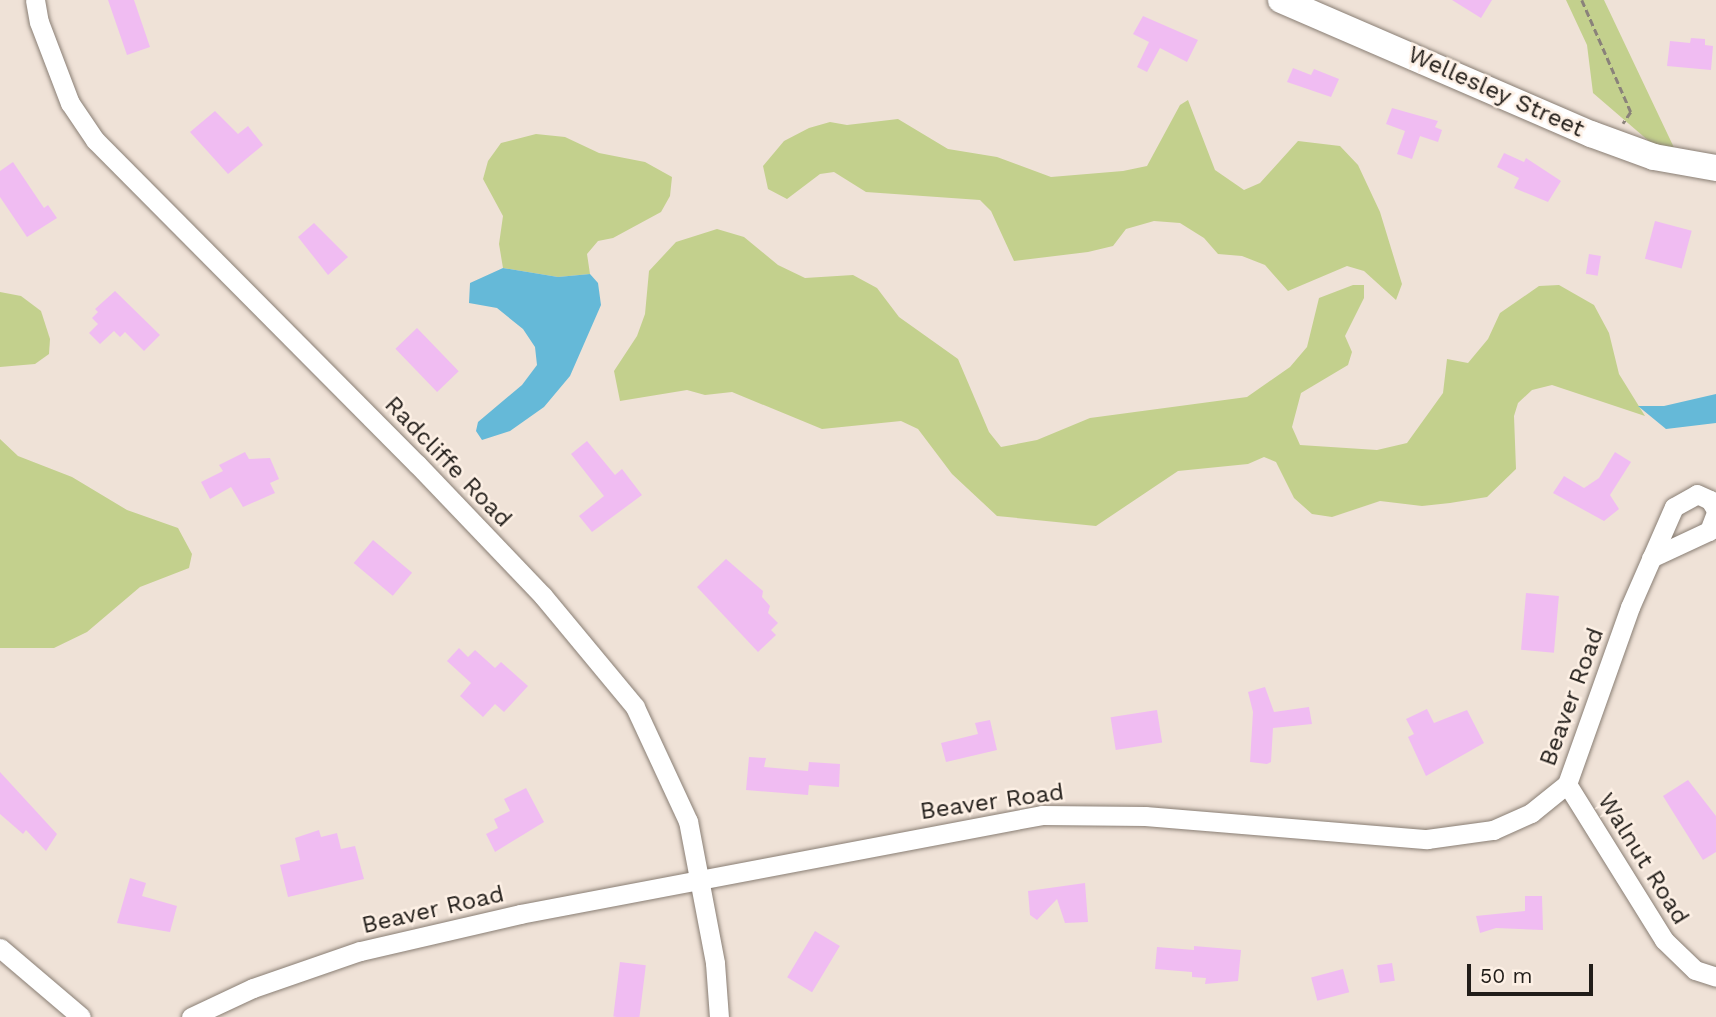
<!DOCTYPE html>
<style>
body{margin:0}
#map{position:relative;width:1716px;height:1017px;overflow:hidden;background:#efe2d7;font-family:"Work Sans",sans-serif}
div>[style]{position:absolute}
.green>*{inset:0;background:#c3d08d}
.water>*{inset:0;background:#65b9d8}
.building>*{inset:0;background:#f0bcf2;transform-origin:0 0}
.path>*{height:2.5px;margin-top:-1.25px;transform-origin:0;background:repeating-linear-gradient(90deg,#8a827a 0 7px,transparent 0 10.5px)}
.roads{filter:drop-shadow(0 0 2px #897e74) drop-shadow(0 0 2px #897e74)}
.street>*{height:19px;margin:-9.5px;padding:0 9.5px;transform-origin:9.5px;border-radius:9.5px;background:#fff}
.secondary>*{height:26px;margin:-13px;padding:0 13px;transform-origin:13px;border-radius:13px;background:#fff}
span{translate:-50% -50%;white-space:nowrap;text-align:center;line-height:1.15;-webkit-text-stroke:5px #fdf0e5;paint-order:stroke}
.street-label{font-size:24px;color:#211d19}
.scale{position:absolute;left:1467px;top:964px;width:126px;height:32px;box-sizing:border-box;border:4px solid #211d19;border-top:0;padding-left:9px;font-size:21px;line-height:24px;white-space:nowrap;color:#211d19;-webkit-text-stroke:5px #fdf0e5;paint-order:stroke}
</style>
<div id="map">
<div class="green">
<i style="clip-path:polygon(1566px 0,1604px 0,1686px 173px,1593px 93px,1587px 45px)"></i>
<i style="clip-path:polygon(1188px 100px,1215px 170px,1244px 190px,1260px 183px,1298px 141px,1340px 146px,1358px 165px,1380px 212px,1402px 284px,1396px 300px,1364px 271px,1347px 266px,1288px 291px,1265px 265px,1242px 256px,1218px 254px,1204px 238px,1180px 223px,1154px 221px,1126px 229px,1113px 246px,1088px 252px,1014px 261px,991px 211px,980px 200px,866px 192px,834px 172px,820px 174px,787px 199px,768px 189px,763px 166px,784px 141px,809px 128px,830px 122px,847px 125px,898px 119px,948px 149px,997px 157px,1051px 177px,1123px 171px,1147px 166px,1180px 105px)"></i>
<i style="clip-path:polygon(536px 134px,565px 137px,599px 153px,645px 162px,672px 177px,670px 196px,661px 212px,613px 238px,598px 241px,587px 254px,590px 274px,558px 277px,503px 268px,499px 244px,503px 216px,483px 179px,488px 161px,501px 143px)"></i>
<i style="clip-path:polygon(717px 229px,744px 237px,778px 265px,805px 278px,853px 275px,877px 288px,899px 317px,958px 359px,989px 432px,1001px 447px,1037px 440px,1090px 418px,1247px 397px,1290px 367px,1307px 347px,1319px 298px,1353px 285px,1364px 285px,1364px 298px,1345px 336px,1352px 352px,1348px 365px,1301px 393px,1292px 427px,1300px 445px,1377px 450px,1407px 443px,1443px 393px,1447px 359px,1468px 363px,1488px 339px,1500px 313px,1539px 286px,1559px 285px,1594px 305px,1609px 333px,1619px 374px,1645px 416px,1552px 385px,1532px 390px,1518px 403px,1514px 416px,1516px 469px,1487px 497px,1450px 503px,1422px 506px,1380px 501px,1332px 517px,1312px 514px,1294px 498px,1276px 462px,1264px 457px,1248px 464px,1178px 471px,1096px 526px,997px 516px,952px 474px,918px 429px,901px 421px,822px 429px,732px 392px,705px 395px,687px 390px,620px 401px,614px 371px,637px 336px,645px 314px,649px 271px,676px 242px)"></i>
<i style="clip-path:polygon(0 292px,21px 296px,41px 311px,50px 339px,49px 354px,35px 364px,0 367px)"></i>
<i style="clip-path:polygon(0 439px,18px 456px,72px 477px,127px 510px,178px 528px,192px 554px,189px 568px,140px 587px,87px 632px,54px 648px,0 648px)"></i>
</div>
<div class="water">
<i style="clip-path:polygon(503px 268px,558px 277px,590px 274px,598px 283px,601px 305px,570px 376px,544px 407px,510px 431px,482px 440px,476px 431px,478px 422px,522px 385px,537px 365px,535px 347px,523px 329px,497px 308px,469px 303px,470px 283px)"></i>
<i style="clip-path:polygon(1716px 394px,1716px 423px,1666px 429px,1638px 406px,1664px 406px)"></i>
</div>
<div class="building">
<i style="clip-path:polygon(108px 0,134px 0,150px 47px,127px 55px)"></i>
<i style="clip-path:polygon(1452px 0,1492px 0,1481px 18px)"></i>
<i style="clip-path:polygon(1143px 16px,1198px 40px,1187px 62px,1160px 48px,1147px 72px,1137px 67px,1149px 42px,1133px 34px)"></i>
<i style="clip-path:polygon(1691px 38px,1705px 39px,1705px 45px,1713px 46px,1711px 70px,1667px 66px,1670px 41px,1690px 43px)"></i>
<i style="clip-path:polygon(1293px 68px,1311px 75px,1314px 69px,1339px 79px,1331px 97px,1287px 82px)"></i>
<i style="clip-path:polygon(1392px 108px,1438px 121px,1435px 127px,1442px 130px,1438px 142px,1420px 136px,1412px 159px,1397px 154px,1405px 131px,1386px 124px)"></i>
<i style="clip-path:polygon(215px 111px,238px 134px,248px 126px,263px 145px,228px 174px,190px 132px)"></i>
<i style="clip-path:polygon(1504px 153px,1524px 162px,1526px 158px,1561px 181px,1548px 202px,1514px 188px,1519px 178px,1497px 167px)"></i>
<i style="clip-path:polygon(13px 162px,44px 208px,48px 205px,57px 218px,27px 237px,0 197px,0 171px)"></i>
<i style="left:1655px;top:221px;width:38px;height:39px;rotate:15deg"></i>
<i style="clip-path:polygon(314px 223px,348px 257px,328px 275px,298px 237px)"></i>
<i style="left:1589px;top:254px;width:12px;height:20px;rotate:9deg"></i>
<i style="clip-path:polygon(115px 291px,160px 335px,144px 351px,125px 332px,120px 337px,114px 331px,100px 344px,89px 333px,98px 324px,92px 318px,98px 312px,95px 309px)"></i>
<i style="left:417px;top:328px;width:60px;height:30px;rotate:46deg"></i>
<i style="clip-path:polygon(587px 441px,615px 475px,622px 469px,642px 495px,592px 532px,579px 516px,604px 496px,571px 454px)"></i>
<i style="clip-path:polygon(245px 452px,249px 459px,270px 458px,279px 479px,270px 483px,275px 493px,243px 507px,231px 487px,210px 499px,201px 482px,223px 471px,219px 465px)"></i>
<i style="clip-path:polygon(1615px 452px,1631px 462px,1610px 495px,1619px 509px,1604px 521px,1553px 493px,1564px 476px,1584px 488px,1599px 478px)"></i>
<i style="left:373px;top:540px;width:51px;height:30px;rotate:40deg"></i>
<i style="clip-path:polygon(726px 559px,763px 591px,762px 597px,770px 606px,768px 613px,778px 623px,771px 630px,776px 635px,758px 652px,697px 587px)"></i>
<i style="left:1526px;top:593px;width:33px;height:57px;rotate:5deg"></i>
<i style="clip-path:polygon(459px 648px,468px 657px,475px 650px,495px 668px,501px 662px,528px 686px,504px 712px,495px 704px,483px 717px,460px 696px,471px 683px,447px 661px)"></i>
<i style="clip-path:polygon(1265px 687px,1274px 712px,1309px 707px,1312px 724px,1273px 728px,1271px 762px,1267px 764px,1250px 762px,1253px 712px,1248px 692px)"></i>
<i style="clip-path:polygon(1427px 709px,1434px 723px,1467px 710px,1484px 743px,1426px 776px,1408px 737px,1414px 734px,1406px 719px)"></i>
<i style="left:1157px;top:710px;width:33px;height:47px;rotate:81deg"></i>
<i style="clip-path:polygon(990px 720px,997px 750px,946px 762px,941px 743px,978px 734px,975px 723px)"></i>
<i style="clip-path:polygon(749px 757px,766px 758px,764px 767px,808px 771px,809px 762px,840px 764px,839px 787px,809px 785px,808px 795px,746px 790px)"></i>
<i style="clip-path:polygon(0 772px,57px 834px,46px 851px,26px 830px,23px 834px,0 814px)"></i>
<i style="clip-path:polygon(1688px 780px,1716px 816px,1716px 852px,1703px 860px,1663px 796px)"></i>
<i style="clip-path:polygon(526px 788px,544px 822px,495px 852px,486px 834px,498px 828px,494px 819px,510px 811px,504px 799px)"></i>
<i style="clip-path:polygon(319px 830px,321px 837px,337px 833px,341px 849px,355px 846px,364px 879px,288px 897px,280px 865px,300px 860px,295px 838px)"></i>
<i style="clip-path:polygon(130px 878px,146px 883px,142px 896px,177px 906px,170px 932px,117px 923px)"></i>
<i style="clip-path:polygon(1085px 883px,1088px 922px,1065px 923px,1057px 899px,1037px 920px,1030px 915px,1028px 891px)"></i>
<i style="clip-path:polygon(1525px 896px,1542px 896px,1543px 930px,1496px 928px,1480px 933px,1476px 916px,1525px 911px)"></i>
<i style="left:815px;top:931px;width:29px;height:54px;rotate:31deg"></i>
<i style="clip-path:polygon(1194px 946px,1241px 950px,1238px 981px,1205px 984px,1206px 978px,1192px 977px,1192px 972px,1155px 969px,1157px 947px,1194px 950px)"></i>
<i style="left:620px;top:962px;width:26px;height:55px;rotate:7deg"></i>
<i style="left:1392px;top:963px;width:18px;height:15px;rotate:81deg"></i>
<i style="left:1343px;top:969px;width:24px;height:33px;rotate:75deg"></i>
</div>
<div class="path">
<i style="left:1582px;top:0;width:122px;rotate:66.4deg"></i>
<i style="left:1631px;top:112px;width:14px;rotate:124deg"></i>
</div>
<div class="roads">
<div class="street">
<i style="left:35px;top:0;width:22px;rotate:80deg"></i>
<i style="left:39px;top:22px;width:87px;rotate:69.1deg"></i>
<i style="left:70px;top:103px;width:45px;rotate:56deg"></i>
<i style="left:95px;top:140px;width:457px;rotate:45.2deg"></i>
<i style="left:417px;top:464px;width:182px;rotate:46.3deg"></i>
<i style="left:543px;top:596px;width:144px;rotate:50.3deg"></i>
<i style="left:635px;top:707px;width:126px;rotate:65.1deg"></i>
<i style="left:688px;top:821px;width:145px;rotate:79.2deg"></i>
<i style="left:715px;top:963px;width:54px;rotate:85.8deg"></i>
<i style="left:1651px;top:558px;width:64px;rotate:-25deg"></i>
<i style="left:1709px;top:531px;width:19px;rotate:-69deg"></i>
<i style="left:1567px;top:784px;width:184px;rotate:58.1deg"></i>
<i style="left:1664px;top:940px;width:43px;rotate:44.1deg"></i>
<i style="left:1695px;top:970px;width:22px;rotate:18deg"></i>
<i style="left:0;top:948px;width:106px;rotate:40.4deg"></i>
<i style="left:191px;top:1017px;width:68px;rotate:-25.1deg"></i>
<i style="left:253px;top:988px;width:113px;rotate:-19.1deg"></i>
<i style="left:360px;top:951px;width:164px;rotate:-13deg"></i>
<i style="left:520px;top:914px;width:531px;rotate:-10.74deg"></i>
<i style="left:1042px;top:815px;width:103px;rotate:0.6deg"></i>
<i style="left:1145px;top:816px;width:283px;rotate:4.7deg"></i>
<i style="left:1427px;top:839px;width:67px;rotate:-7.8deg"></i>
<i style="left:1493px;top:830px;width:42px;rotate:-24.1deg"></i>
<i style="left:1531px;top:813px;width:46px;rotate:-38.9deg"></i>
<i style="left:1567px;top:784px;width:188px;rotate:-70.4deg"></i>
<i style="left:1630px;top:607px;width:109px;rotate:-66.3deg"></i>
<i style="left:1674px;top:507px;width:26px;rotate:-29deg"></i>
<i style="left:1697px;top:494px;width:14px;rotate:25deg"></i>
<i style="left:1710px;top:500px;width:12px;rotate:59deg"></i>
</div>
<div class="secondary">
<i style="left:1281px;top:0;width:338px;rotate:23.4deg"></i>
<i style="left:1591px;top:134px;width:67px;rotate:20.1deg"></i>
<i style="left:1654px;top:157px;width:63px;rotate:10.1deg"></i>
</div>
</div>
<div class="street-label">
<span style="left:1496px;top:92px;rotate:24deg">Wellesley Street</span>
<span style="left:448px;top:462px;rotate:46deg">Radcliffe Road</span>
<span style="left:1572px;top:697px;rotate:-70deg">Beaver Road</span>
<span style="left:992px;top:802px;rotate:-8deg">Beaver Road</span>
<span style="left:1643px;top:859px;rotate:58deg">Walnut Road</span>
<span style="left:433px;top:910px;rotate:-13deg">Beaver Road</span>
</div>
<div class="scale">50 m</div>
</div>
